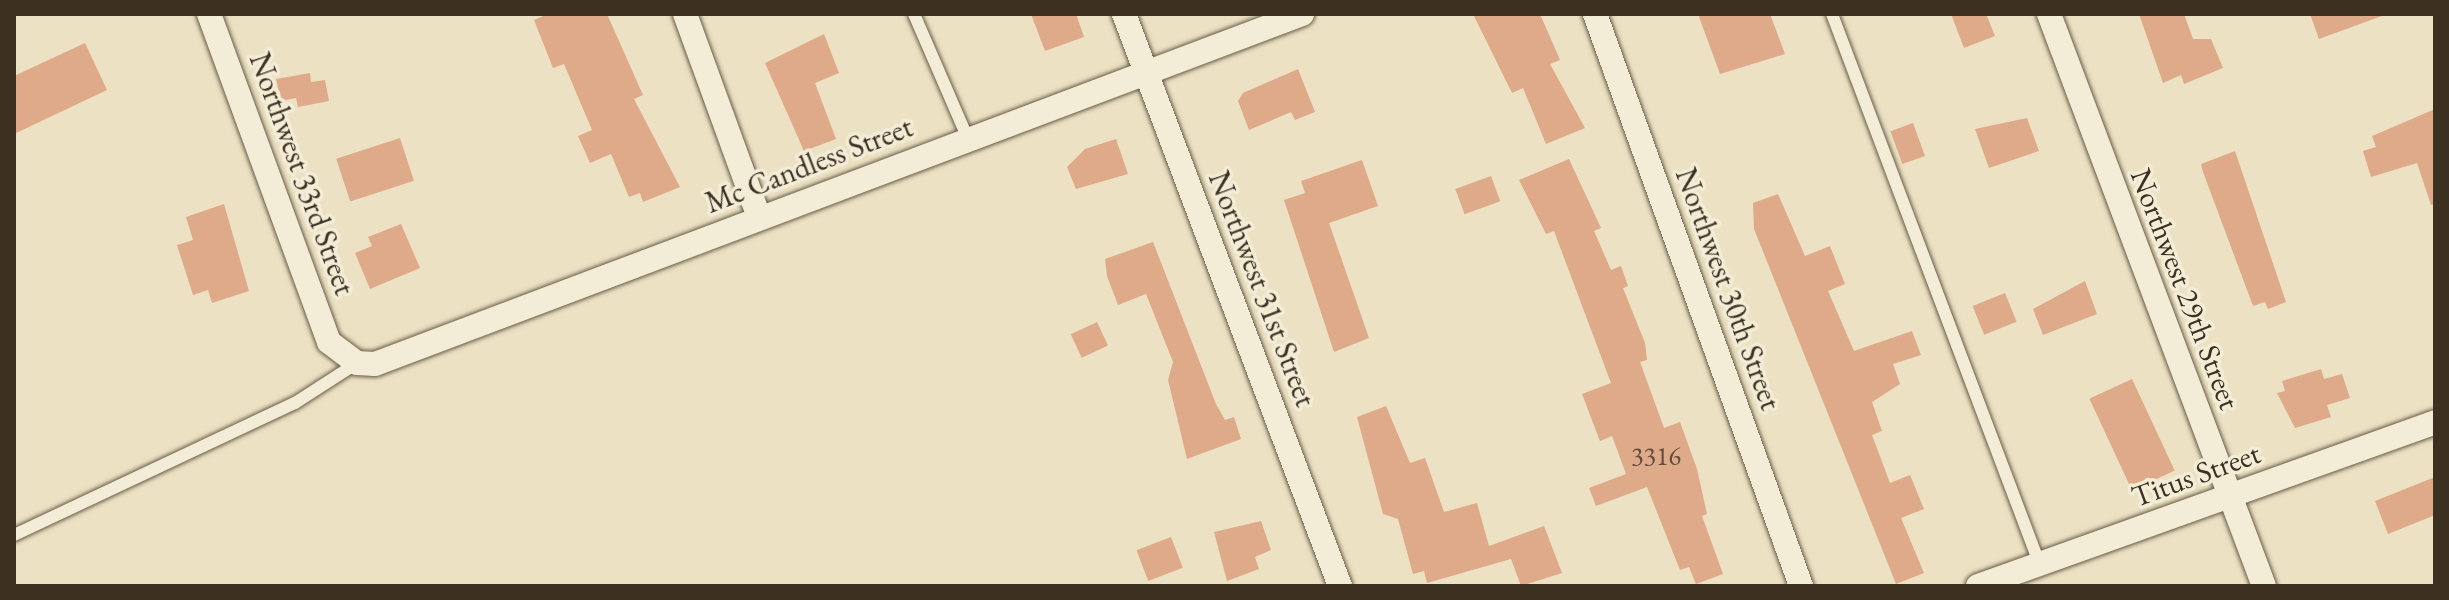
<!DOCTYPE html>
<style>
body{margin:0}
#map{position:relative;width:2449px;height:600px;overflow:hidden;background:#ece1c2;font-family:"EB Garamond",serif}
div>[style]{position:absolute}
.building>*{inset:0;background:#deaa89;transform-origin:0 0}
.roads{filter:drop-shadow(0 0 2px #685c48) drop-shadow(0 0 2px #685c48)}
.service>*{height:12px;margin:-6px;padding:0 6px;transform-origin:6px;border-radius:6px;background:#f3ecd7}
.minor>*{height:24px;margin:-12px;padding:0 12px;transform-origin:12px;border-radius:12px;background:#f3ecd7}
span{translate:-50% -50%;white-space:nowrap;text-align:center;line-height:1.15;-webkit-text-stroke:7px #f3ecd7;paint-order:stroke}
.number-label{font-size:26px;color:#644e3a}
.number-label span{-webkit-text-stroke-width:0}
.street-label{font-size:30px;color:#3c3020}
.frame{position:absolute;inset:0;border:16px solid #3c3020;pointer-events:none}
</style>
<div id="map">
<div class="building">
<i style="clip-path:polygon(548px 14px,607px 14px,643px 95px,634px 99px,680px 187px,643px 202px,640px 193px,629px 197px,611px 154px,590px 163px,578px 136px,592px 130px,564px 64px,553px 68px,534px 20px)"></i>
<i style="clip-path:polygon(1031px 14px,1076px 14px,1084px 37px,1045px 51px)"></i>
<i style="clip-path:polygon(1473px 14px,1540px 14px,1560px 60px,1550px 64px,1585px 128px,1546px 144px,1523px 88px,1512px 93px)"></i>
<i style="clip-path:polygon(1698px 14px,1770px 14px,1785px 54px,1720px 74px)"></i>
<i style="clip-path:polygon(1951px 14px,1986px 14px,1995px 36px,1964px 48px)"></i>
<i style="clip-path:polygon(2139px 14px,2184px 14px,2193px 39px,2211px 39px,2223px 68px,2184px 84px,2181px 75px,2163px 83px)"></i>
<i style="clip-path:polygon(2310px 14px,2381px 14px,2382px 16px,2319px 39px)"></i>
<i style="clip-path:polygon(824px 34px,839px 73px,815px 83px,836px 139px,804px 151px,765px 63px)"></i>
<i style="clip-path:polygon(85px 43px,107px 90px,14px 134px,14px 76px)"></i>
<i style="clip-path:polygon(1298px 69px,1315px 112px,1295px 120px,1291px 112px,1249px 130px,1238px 101px,1243px 93px)"></i>
<i style="clip-path:polygon(310px 73px,311px 82px,325px 80px,329px 101px,298px 107px,296px 98px,281px 101px,276px 79px)"></i>
<i style="clip-path:polygon(2435px 109px,2435px 204px,2431px 205px,2417px 163px,2371px 177px,2363px 151px,2376px 147px,2372px 136px)"></i>
<i style="clip-path:polygon(2027px 118px,2039px 151px,1989px 168px,1975px 129px)"></i>
<i style="left:1913px;top:123px;width:35px;height:24px;rotate:70deg"></i>
<i style="left:400px;top:138px;width:45px;height:67px;rotate:72deg"></i>
<i style="clip-path:polygon(1116px 139px,1128px 174px,1076px 189px,1067px 167px,1085px 149px)"></i>
<i style="clip-path:polygon(2235px 151px,2286px 302px,2268px 309px,2265px 302px,2253px 306px,2203px 172px,2201px 164px)"></i>
<i style="clip-path:polygon(1569px 159px,1601px 228px,1594px 231px,1611px 270px,1621px 266px,1628px 286px,1623px 288px,1645px 343px,1647px 360px,1640px 362px,1664px 428px,1680px 422px,1697px 469px,1707px 514px,1702px 516px,1723px 574px,1696px 584px,1689px 567px,1680px 570px,1647px 487px,1596px 506px,1589px 488px,1626px 474px,1612px 436px,1600px 441px,1582px 394px,1611px 383px,1554px 231px,1546px 234px,1519px 180px)"></i>
<i style="clip-path:polygon(1362px 160px,1378px 206px,1329px 223px,1369px 338px,1334px 352px,1284px 200px,1305px 193px,1301px 181px)"></i>
<i style="left:1491px;top:176px;width:27px;height:38px;rotate:70deg"></i>
<i style="clip-path:polygon(1778px 194px,1805px 256px,1830px 246px,1845px 284px,1828px 291px,1854px 351px,1912px 331px,1921px 355px,1893px 364px,1900px 384px,1872px 402px,1882px 431px,1872px 435px,1890px 483px,1910px 475px,1924px 509px,1901px 518px,1924px 573px,1896px 584px,1754px 229px,1753px 203px)"></i>
<i style="clip-path:polygon(224px 204px,249px 291px,212px 303px,208px 290px,193px 295px,177px 245px,193px 240px,186px 217px)"></i>
<i style="clip-path:polygon(401px 224px,420px 268px,370px 289px,355px 253px,372px 246px,368px 237px)"></i>
<i style="clip-path:polygon(1153px 242px,1216px 404px,1225px 420px,1234px 417px,1241px 439px,1187px 459px,1168px 380px,1173px 362px,1146px 294px,1118px 305px,1107px 276px,1105px 259px)"></i>
<i style="clip-path:polygon(2085px 281px,2097px 314px,2043px 335px,2033px 309px)"></i>
<i style="left:2005px;top:293px;width:31px;height:35px;rotate:68deg"></i>
<i style="left:1097px;top:322px;width:26px;height:29px;rotate:65deg"></i>
<i style="clip-path:polygon(2321px 369px,2324px 379px,2342px 374px,2350px 398px,2327px 405px,2331px 417px,2295px 428px,2277px 393px,2285px 391px,2282px 381px)"></i>
<i style="left:2132px;top:379px;width:101px;height:47px;rotate:65deg"></i>
<i style="clip-path:polygon(1386px 406px,1410px 463px,1425px 458px,1444px 512px,1477px 503px,1489px 546px,1544px 526px,1562px 573px,1521px 586px,1511px 559px,1427px 583px,1424px 571px,1413px 574px,1398px 519px,1383px 514px,1357px 417px)"></i>
<i style="clip-path:polygon(2435px 477px,2435px 515px,2388px 534px,2375px 501px)"></i>
<i style="clip-path:polygon(1261px 521px,1271px 550px,1255px 557px,1259px 569px,1227px 581px,1214px 532px)"></i>
<i style="left:1171px;top:537px;width:33px;height:37px;rotate:69deg"></i>
</div>
<div class="roads">
<div class="service">
<i style="left:914px;top:14px;width:136px;rotate:66.6deg"></i>
<i style="left:1832px;top:14px;width:589px;rotate:69.32deg"></i>
<i style="left:14px;top:535px;width:310px;rotate:-25.2deg"></i>
<i style="left:295px;top:403px;width:74px;rotate:-32.8deg"></i>
</div>
<div class="minor">
<i style="left:209px;top:14px;width:349px;rotate:69.9deg"></i>
<i style="left:329px;top:342px;width:35px;rotate:37deg"></i>
<i style="left:357px;top:363px;width:18px;rotate:3deg"></i>
<i style="left:375px;top:364px;width:991px;rotate:-20.68deg"></i>
<i style="left:685px;top:14px;width:216px;rotate:70deg"></i>
<i style="left:1124px;top:14px;width:611px;rotate:69.31deg"></i>
<i style="left:1595px;top:14px;width:608px;rotate:70.19deg"></i>
<i style="left:2049px;top:14px;width:611px;rotate:69.4deg"></i>
<i style="left:1978px;top:586px;width:486px;rotate:-19.7deg"></i>
</div>
</div>
<div class="number-label">
<span style="left:1656px;top:457px">3316</span>
</div>
<div class="street-label">
<span style="left:809px;top:165px;rotate:-21deg">Mc Candless Street</span>
<span style="left:302px;top:174px;rotate:70deg">Northwest 33rd Street</span>
<span style="left:1262px;top:289px;rotate:69deg">Northwest 31st Street</span>
<span style="left:1728px;top:289px;rotate:70deg">Northwest 30th Street</span>
<span style="left:2185px;top:289px;rotate:69deg">Northwest 29th Street</span>
<span style="left:2196px;top:475px;rotate:-20deg">Titus Street</span>
</div>
<div class="frame"></div>
</div>
